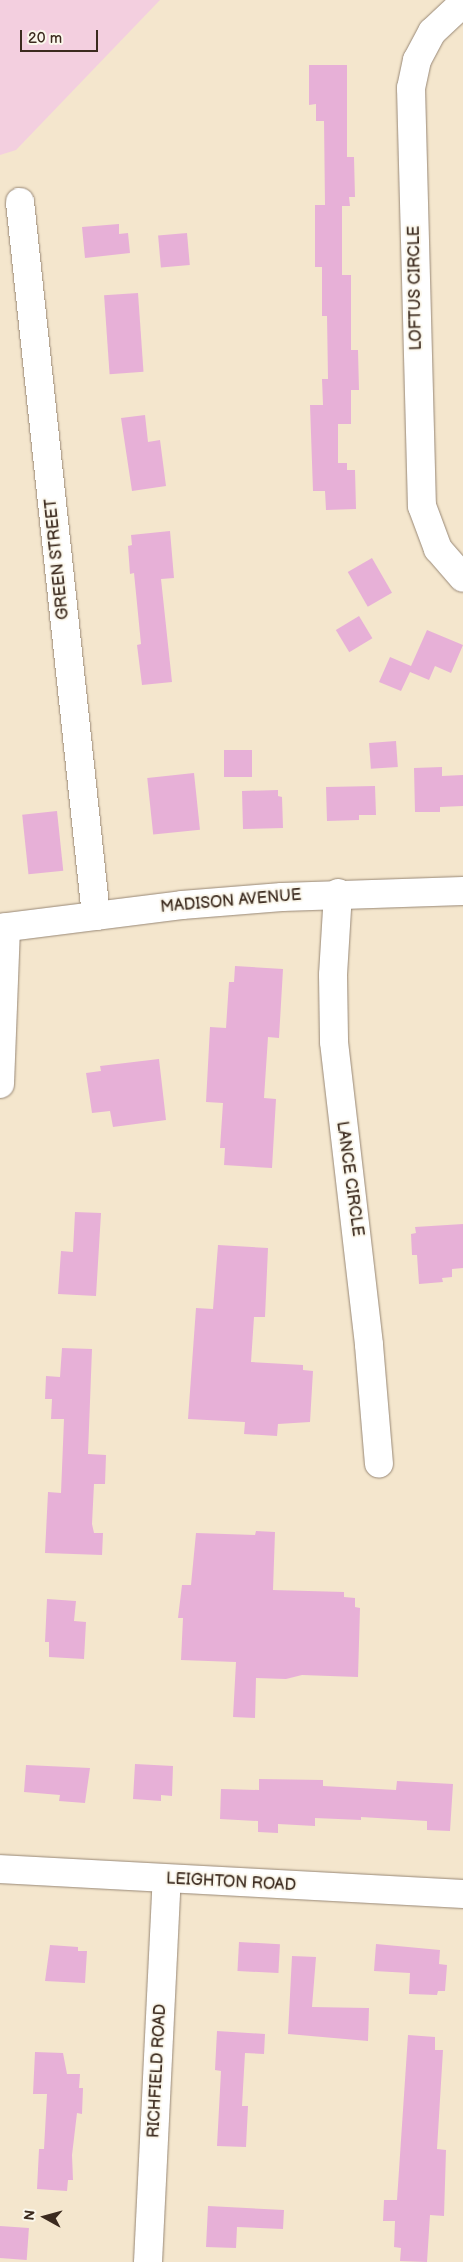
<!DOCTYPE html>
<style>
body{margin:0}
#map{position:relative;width:463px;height:2262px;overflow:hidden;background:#f4e6cd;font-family:"Balsamiq Sans",sans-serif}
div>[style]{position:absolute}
.built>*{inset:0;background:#f3cfdf}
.building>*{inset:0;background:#e7b0d7;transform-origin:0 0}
.roads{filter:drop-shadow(0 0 1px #988876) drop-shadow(0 0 1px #988876)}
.minor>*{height:28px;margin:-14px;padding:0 14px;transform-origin:14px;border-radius:14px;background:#fff}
.tertiary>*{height:28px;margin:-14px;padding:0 14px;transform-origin:14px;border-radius:14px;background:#fff}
span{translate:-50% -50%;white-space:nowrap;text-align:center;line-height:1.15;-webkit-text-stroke:4px #fbf7ec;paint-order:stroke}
.street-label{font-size:16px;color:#3b2a1e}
.north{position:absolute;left:20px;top:2192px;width:50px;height:50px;-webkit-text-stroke:4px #fbf7ec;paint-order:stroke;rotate:277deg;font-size:14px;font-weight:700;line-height:20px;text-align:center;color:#3b2a1e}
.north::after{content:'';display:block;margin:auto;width:18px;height:22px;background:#3b2a1e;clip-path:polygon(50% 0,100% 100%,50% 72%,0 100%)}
.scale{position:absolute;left:20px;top:30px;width:78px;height:22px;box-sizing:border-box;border:2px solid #3b2a1e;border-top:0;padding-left:6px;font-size:15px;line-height:18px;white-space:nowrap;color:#3b2a1e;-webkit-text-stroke:4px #fbf7ec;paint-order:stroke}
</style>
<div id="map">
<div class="built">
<i style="clip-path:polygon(0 0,160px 0,16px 150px,0 155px)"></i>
</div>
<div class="building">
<i style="clip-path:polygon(309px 65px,347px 65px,347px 157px,354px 157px,355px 197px,349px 197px,350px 206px,342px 206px,342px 275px,351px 275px,351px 350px,358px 350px,359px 390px,351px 390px,351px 424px,338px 424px,338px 463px,347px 463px,347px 470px,355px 470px,356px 509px,326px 510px,325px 491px,313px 491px,310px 405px,323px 405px,322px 379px,328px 379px,327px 316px,322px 316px,322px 267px,315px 267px,315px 205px,325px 205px,324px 121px,316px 121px,316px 104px,309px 105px)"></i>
<i style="clip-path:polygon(119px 224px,119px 234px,128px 233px,130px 253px,85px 258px,82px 227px)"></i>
<i style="left:187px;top:233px;width:32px;height:29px;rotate:85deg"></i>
<i style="left:138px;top:293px;width:79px;height:34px;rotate:86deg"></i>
<i style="clip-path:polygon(145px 415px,148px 442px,160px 440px,166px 486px,132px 491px,121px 418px)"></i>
<i style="clip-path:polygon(170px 531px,174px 578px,161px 579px,172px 682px,142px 685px,137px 645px,141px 644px,134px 573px,130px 574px,128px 546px,132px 545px,131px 535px)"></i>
<i style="left:372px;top:558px;width:40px;height:28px;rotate:60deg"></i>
<i style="left:359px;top:616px;width:26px;height:27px;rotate:59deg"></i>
<i style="clip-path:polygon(427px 630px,463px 645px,451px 673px,435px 666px,429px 680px,410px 672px,401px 691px,379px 682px,390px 657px,411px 666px)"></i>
<i style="left:396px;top:741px;width:26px;height:27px;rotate:86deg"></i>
<i style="left:252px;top:750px;width:27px;height:28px;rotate:90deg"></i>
<i style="clip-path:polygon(442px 767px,442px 776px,463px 775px,463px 806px,440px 807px,440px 812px,415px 812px,414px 768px)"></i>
<i style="left:194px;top:773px;width:57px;height:47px;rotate:84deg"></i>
<i style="clip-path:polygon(375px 786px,376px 815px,359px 815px,359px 820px,327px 821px,326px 787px)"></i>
<i style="clip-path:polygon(278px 790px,278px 796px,282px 797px,283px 828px,243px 829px,242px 791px)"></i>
<i style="left:57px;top:811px;width:60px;height:35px;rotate:84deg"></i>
<i style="clip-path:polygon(235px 966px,283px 969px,279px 1038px,268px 1037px,264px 1098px,276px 1099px,272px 1168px,224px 1165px,225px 1148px,220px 1148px,223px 1103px,206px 1102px,210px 1027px,226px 1028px,229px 982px,234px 982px)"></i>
<i style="clip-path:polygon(159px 1059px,166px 1120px,113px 1127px,110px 1111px,92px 1113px,86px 1073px,101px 1071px,100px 1066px)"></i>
<i style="clip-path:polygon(75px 1212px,101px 1213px,96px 1296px,58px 1294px,61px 1251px,73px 1252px)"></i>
<i style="clip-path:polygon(463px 1224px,463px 1268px,452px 1269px,452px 1277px,442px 1278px,443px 1282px,419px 1284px,417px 1255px,412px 1255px,411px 1234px,416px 1233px,415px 1227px)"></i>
<i style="clip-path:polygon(218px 1245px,268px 1248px,265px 1317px,254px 1317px,251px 1362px,303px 1365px,303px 1370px,313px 1371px,310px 1422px,278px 1424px,277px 1436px,244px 1434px,245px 1422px,188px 1419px,196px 1308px,213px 1309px)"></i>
<i style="clip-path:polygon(62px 1348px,92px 1349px,88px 1454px,106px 1455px,105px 1484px,94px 1484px,92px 1524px,94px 1533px,103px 1533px,102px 1555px,45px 1553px,48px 1492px,61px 1493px,64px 1419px,51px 1419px,52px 1399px,45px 1399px,46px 1376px,60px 1377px)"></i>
<i style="clip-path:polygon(256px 1531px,275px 1532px,273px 1590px,344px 1592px,344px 1597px,355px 1598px,355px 1607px,360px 1608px,358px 1677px,302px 1675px,286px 1679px,256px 1678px,255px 1718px,233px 1717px,236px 1662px,181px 1660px,183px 1618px,178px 1618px,182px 1585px,191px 1585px,196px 1533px,255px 1535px)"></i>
<i style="clip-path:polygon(47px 1599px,76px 1601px,74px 1621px,86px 1622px,84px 1659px,49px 1657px,49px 1642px,45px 1642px)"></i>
<i style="clip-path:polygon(135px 1764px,173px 1766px,172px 1796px,161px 1795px,161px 1801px,133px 1799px)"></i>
<i style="clip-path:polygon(26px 1765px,90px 1768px,85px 1803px,59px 1801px,60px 1795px,24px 1792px)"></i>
<i style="clip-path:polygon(259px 1779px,323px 1780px,323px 1786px,396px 1790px,397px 1781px,453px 1784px,450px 1831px,427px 1830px,427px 1821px,361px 1817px,361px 1820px,315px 1818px,315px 1826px,278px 1824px,278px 1833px,258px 1832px,258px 1821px,220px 1819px,221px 1789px,259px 1790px)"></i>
<i style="left:239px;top:1942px;width:41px;height:29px;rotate:3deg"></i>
<i style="clip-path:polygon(376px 1944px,440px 1950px,439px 1964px,447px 1965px,445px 1991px,438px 1991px,437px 1995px,409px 1994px,410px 1973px,374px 1971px)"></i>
<i style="clip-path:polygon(50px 1945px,78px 1947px,78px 1951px,87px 1951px,85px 1983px,45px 1981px)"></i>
<i style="clip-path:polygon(292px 1956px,316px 1957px,312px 2007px,369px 2008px,368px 2041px,288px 2034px)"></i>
<i style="clip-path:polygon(217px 2031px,265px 2034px,264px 2054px,245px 2053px,242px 2106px,248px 2106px,246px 2147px,217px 2146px,221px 2071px,215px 2070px)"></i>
<i style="clip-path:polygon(408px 2035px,435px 2037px,435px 2050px,443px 2050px,437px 2149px,446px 2150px,444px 2216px,430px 2215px,427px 2262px,400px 2261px,401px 2248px,394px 2247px,395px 2221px,383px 2221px,384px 2200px,397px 2200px)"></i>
<i style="clip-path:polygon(35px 2052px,63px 2053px,67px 2074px,80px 2074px,79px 2088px,83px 2088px,82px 2114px,77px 2113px,72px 2155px,73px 2180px,68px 2180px,67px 2191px,37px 2189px,39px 2149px,44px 2149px,47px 2094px,33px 2094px)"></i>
<i style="clip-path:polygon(208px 2206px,284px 2210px,283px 2229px,237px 2227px,236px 2248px,206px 2247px)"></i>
<i style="left:0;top:2226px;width:29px;height:32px;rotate:4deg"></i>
</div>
<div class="roads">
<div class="minor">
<i style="left:463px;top:3px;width:42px;rotate:136.9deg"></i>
<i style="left:432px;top:32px;width:32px;rotate:118deg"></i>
<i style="left:417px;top:60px;width:29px;rotate:102deg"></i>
<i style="left:411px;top:88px;width:418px;rotate:88.5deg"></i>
<i style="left:422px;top:506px;width:46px;rotate:69.6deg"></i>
<i style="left:438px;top:549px;width:38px;rotate:49deg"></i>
<i style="left:20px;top:202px;width:718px;rotate:83.92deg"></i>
<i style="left:338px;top:893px;width:82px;rotate:93.5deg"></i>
<i style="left:333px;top:975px;width:67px;rotate:89.1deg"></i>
<i style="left:334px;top:1042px;width:305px;rotate:83.4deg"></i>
<i style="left:369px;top:1345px;width:119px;rotate:85.2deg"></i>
<i style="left:0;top:1084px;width:157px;rotate:-87.8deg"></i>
<i style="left:0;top:1869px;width:464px;rotate:3.1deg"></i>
<i style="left:148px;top:2262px;width:382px;rotate:-87.2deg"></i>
</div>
<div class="tertiary">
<i style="left:0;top:928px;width:183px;rotate:-7.2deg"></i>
<i style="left:182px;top:905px;width:100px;rotate:-4.6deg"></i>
<i style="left:282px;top:897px;width:181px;rotate:-1.9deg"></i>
</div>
</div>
<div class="street-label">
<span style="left:416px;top:288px;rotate:-91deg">LOFTUS CIRCLE</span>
<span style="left:58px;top:559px;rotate:-96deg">GREEN STREET</span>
<span style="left:231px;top:902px;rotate:-5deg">MADISON AVENUE</span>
<span style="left:349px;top:1179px;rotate:82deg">LANCE CIRCLE</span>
<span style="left:231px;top:1883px;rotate:3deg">LEIGHTON ROAD</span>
<span style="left:158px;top:2071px;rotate:-87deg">RICHFIELD ROAD</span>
</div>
<div class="north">N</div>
<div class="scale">20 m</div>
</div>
